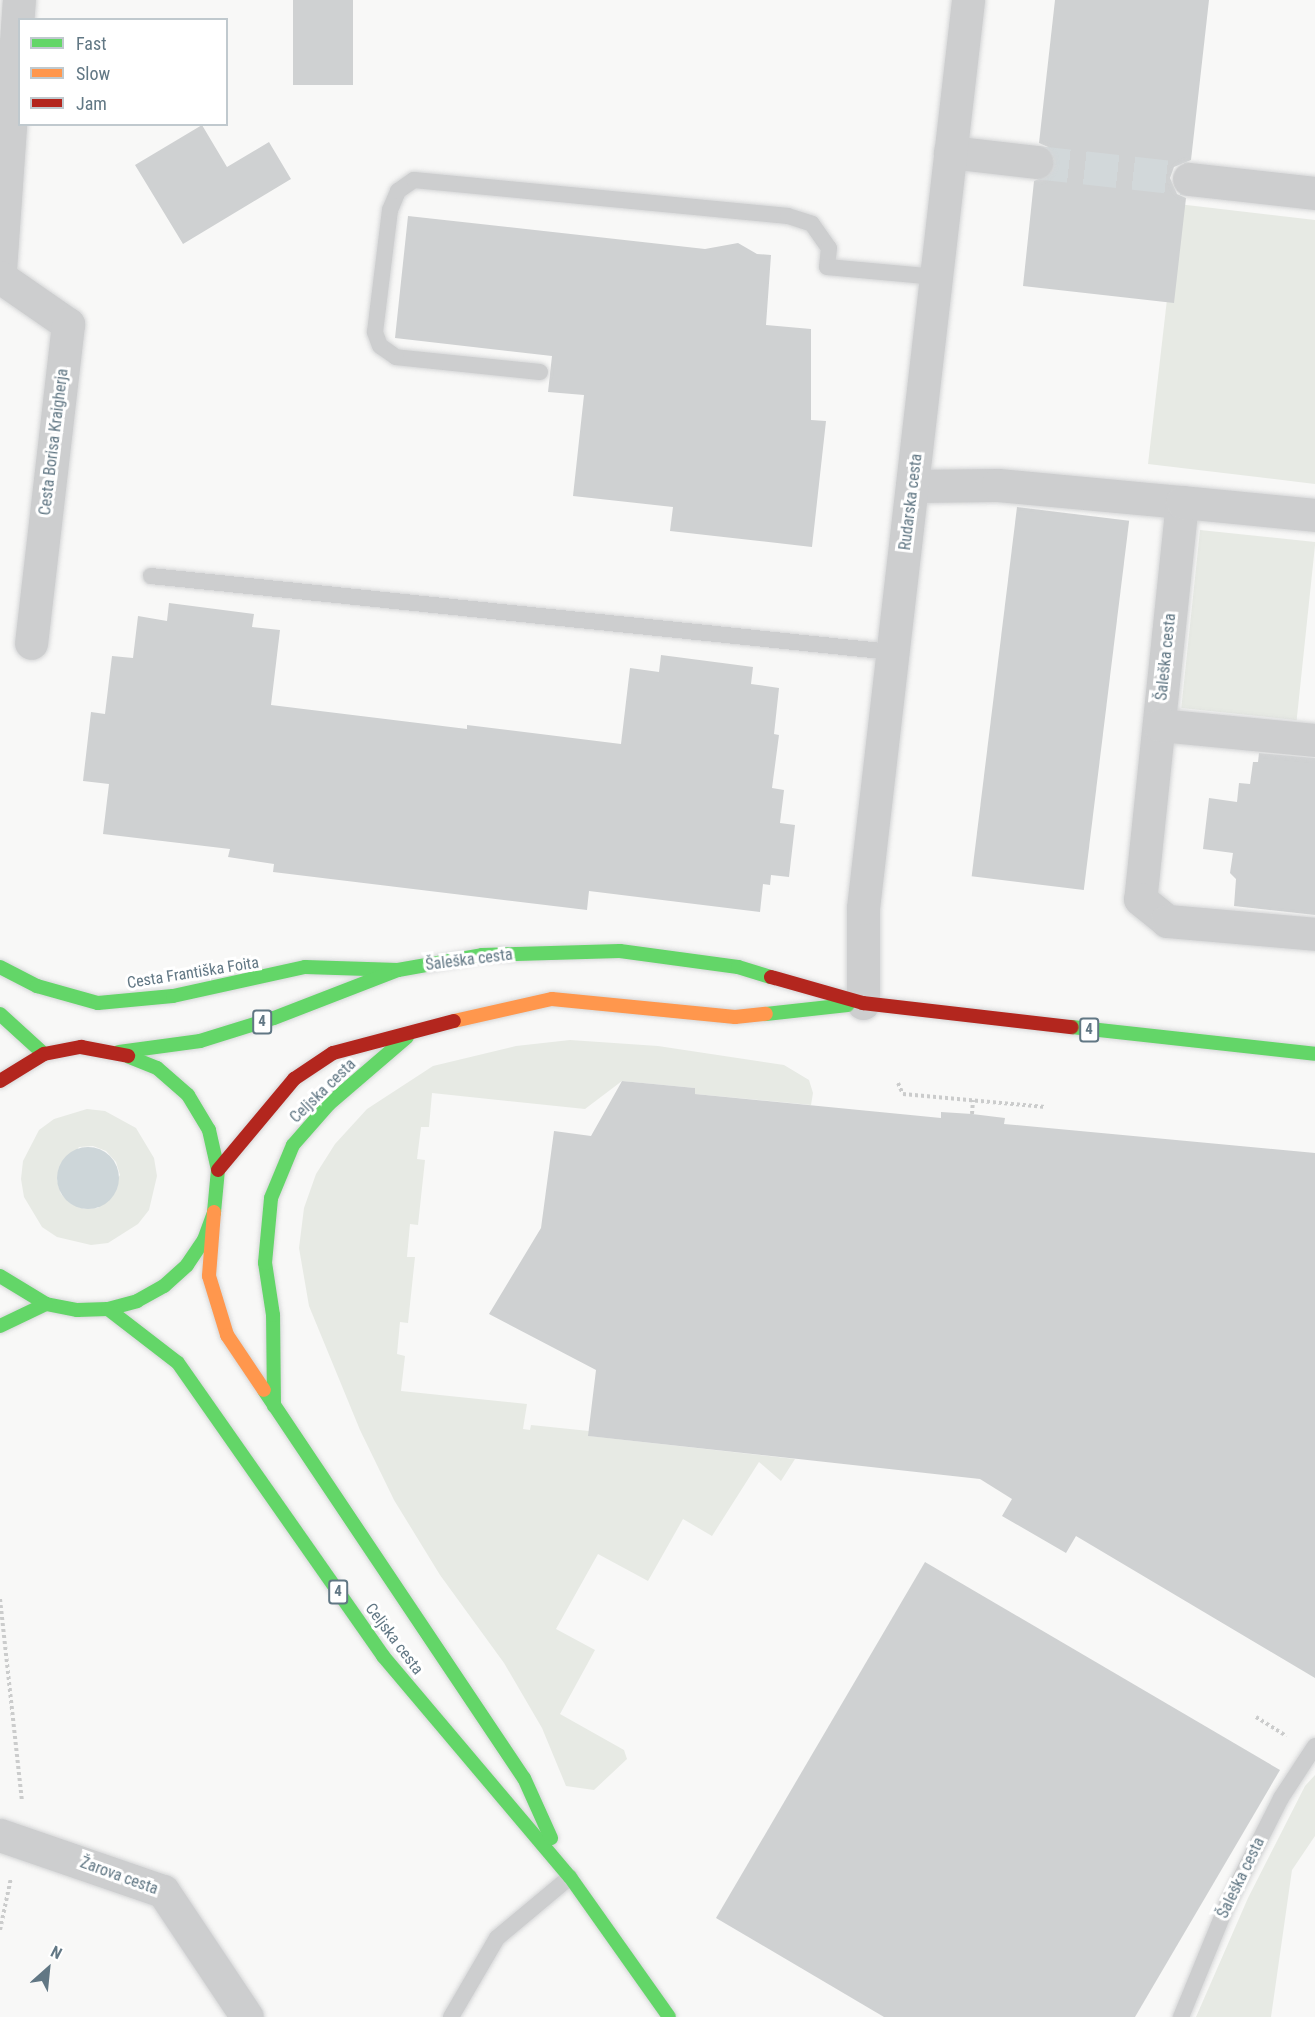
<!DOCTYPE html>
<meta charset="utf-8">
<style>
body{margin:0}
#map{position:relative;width:1315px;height:2017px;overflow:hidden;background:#f8f8f7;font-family:"Roboto Condensed",sans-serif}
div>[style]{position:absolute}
.green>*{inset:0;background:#e7eae4;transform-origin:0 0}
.water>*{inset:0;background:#cdd6d9}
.round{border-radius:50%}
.building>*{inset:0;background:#cfd1d2;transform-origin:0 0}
.street-tunnel>*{height:33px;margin-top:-16.5px;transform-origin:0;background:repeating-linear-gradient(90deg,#d2d8da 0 33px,transparent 0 49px)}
.path>*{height:4px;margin-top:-2px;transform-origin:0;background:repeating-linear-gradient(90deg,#cbcccc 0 3px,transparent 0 6px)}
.roads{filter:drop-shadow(0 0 2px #d5d6d7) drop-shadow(0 0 2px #d5d6d7)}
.lane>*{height:16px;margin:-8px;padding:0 8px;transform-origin:8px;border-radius:8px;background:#cdcecf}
.street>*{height:33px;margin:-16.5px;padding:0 16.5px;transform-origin:16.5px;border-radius:16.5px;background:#cdcecf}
.fast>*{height:14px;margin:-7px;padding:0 7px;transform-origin:7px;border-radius:7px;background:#63d668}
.slow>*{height:14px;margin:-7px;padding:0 7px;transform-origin:7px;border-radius:7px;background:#ff974d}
.jam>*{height:14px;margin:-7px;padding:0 7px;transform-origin:7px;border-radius:7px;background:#b3261e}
span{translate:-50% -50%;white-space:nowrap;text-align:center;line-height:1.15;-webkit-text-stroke:6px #fff;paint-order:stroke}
.shield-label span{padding:2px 4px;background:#fff;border:2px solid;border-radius:4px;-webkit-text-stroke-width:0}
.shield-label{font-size:15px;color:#617784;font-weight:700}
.street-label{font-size:16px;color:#617784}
.legend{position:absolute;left:18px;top:18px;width:210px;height:108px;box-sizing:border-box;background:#fff;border:2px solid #c0c9ce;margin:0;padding:8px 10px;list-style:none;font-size:18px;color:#617784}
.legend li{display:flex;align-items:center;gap:12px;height:30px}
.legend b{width:30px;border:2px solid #c0c9ce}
.north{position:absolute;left:18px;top:1939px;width:60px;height:60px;-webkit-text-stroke:4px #fff;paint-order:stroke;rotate:27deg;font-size:16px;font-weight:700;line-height:24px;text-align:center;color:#617784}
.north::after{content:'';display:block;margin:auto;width:21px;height:27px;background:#617784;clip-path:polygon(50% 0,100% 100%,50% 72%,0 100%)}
</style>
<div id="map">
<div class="green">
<i style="clip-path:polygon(1178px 204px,1315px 220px,1315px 484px,1148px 464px)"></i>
<i style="left:1200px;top:530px;width:116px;height:179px;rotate:6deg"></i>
<i style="clip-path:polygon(570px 1040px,658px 1046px,784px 1065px,809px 1080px,813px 1093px,811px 1105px,695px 1094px,695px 1088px,622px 1081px,585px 1109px,432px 1093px,429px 1127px,421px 1127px,417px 1159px,425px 1160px,418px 1225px,410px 1224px,407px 1257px,415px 1257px,408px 1323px,400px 1322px,397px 1354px,405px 1356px,401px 1391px,527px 1404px,523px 1429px,530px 1430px,531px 1425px,589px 1431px,589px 1436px,795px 1459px,781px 1481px,759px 1462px,712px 1536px,683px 1519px,648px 1581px,598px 1554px,556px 1629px,595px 1650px,560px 1714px,624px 1750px,627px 1759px,594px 1790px,566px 1786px,542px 1728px,504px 1663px,440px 1575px,394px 1500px,360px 1430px,309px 1306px,299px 1248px,304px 1208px,316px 1174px,335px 1144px,367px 1109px,433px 1066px,516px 1046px)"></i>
<i style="clip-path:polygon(evenodd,87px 1109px,105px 1111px,136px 1128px,154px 1158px,157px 1176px,149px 1210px,138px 1224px,108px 1243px,91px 1245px,57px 1237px,42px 1227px,24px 1197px,21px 1179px,23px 1161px,39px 1130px,54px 1119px,87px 1109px,93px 1146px,106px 1151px,116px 1162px,120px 1175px,98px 1208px,84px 1209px,71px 1204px,61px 1194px,57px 1180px,79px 1147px,93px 1146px)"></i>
<i style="clip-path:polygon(1315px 1775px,1315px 1836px,1292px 1870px,1271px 2017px,1196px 2017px,1248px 1898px,1305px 1786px)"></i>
</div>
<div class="water">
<i class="round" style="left:57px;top:1147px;width:62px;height:62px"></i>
</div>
<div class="building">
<i style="left:293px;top:0;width:60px;height:85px"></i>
<i style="clip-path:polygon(1055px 0,1209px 0,1191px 160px,1174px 167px,1170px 178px,1177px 194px,1186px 198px,1174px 303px,1023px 286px,1034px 181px,1051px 174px,1055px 164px,1048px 147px,1039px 143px)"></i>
<i style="clip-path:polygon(202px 125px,227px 167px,269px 142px,291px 179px,183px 244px,135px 165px)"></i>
<i style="clip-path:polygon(408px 216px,705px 249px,738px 243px,757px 254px,771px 255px,766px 325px,811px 329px,811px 420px,826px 421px,812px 547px,670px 531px,673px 507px,573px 496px,584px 395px,548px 392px,552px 356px,395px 338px)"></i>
<i style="left:1017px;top:507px;width:113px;height:372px;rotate:7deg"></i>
<i style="clip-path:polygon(169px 603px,254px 614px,252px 627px,280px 630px,271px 705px,467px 729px,467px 725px,621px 744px,630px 668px,659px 672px,661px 655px,753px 667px,751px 684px,779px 688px,774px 734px,779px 735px,772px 788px,784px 790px,780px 823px,795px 825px,789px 877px,771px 875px,770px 885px,763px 884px,760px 912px,589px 891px,587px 910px,273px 872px,274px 864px,228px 857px,230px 849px,103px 834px,109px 784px,83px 781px,91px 712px,105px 714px,112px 656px,133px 658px,138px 616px,167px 621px)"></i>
<i style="clip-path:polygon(1259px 753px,1315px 758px,1315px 915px,1234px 906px,1236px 879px,1230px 873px,1233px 853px,1203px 849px,1209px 798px,1237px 802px,1239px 783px,1250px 784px,1253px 762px,1258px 762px)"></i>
<i style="clip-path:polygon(622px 1081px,695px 1088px,695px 1094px,941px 1118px,941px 1112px,972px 1114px,1005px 1118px,1004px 1124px,1315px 1153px,1315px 1678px,1076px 1536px,1066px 1553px,1002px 1516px,1012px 1499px,980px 1479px,588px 1436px,596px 1370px,489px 1314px,541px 1228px,554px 1131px,591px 1136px)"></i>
<i style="clip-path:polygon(925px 1562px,1280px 1770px,1135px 2017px,884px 2017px,716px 1918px)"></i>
</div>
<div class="street-tunnel">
<i style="left:1036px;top:162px;width:154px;rotate:6.3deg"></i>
</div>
<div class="path">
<i style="left:898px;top:1083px;width:12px;rotate:66deg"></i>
<i style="left:903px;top:1094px;width:143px;rotate:5.2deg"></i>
<i style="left:972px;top:1114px;width:14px;rotate:-86deg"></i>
<i style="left:0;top:1599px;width:204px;rotate:83.8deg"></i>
<i style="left:1256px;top:1717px;width:36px;rotate:32deg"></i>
<i style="left:0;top:1930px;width:53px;rotate:-78.1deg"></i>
</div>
<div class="roads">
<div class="lane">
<i style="left:540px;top:372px;width:145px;rotate:-174.1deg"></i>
<i style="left:396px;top:357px;width:19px;rotate:-145deg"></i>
<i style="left:380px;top:346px;width:15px;rotate:-110deg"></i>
<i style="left:375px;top:332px;width:123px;rotate:-83deg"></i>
<i style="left:390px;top:210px;width:21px;rotate:-67deg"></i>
<i style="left:398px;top:191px;width:19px;rotate:-35deg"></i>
<i style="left:414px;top:180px;width:376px;rotate:5.5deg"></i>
<i style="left:788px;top:216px;width:25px;rotate:18deg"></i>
<i style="left:812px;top:224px;width:29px;rotate:55deg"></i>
<i style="left:829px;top:248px;width:19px;rotate:96deg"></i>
<i style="left:827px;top:267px;width:110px;rotate:5.2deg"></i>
<i style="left:151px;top:576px;width:745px;rotate:5.86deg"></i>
<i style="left:451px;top:2017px;width:91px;rotate:-59.8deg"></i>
<i style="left:497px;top:1938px;width:95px;rotate:-39.9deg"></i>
<i style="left:1181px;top:2017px;width:121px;rotate:-67.7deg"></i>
<i style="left:1227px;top:1905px;width:120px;rotate:-63.2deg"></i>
<i style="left:1281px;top:1798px;width:62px;rotate:-56.8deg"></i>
</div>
<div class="street">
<i style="left:950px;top:152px;width:87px;rotate:6.6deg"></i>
<i style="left:1189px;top:179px;width:127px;rotate:6.3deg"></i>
<i style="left:0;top:270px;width:271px;rotate:-86deg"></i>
<i style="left:0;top:277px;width:83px;rotate:34.7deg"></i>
<i style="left:68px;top:324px;width:321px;rotate:96.6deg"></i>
<i style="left:912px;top:486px;width:86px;rotate:-0.7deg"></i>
<i style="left:998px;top:485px;width:185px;rotate:5.3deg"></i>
<i style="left:1182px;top:502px;width:399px;rotate:96deg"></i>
<i style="left:1140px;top:899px;width:35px;rotate:39deg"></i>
<i style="left:1167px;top:921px;width:149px;rotate:5deg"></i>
<i style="left:1182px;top:502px;width:134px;rotate:5.6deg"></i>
<i style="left:1159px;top:725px;width:157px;rotate:5.5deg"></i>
<i style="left:863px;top:1003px;width:95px;rotate:-90deg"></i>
<i style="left:863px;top:908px;width:914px;rotate:-83.4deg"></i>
<i style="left:0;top:1835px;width:172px;rotate:19deg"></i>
<i style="left:163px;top:1891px;width:151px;rotate:56.3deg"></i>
</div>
<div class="fast">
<i style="left:0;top:967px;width:42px;rotate:27.2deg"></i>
<i style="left:37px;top:986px;width:63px;rotate:15.6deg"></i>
<i style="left:98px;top:1003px;width:75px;rotate:-5.3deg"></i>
<i style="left:173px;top:996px;width:135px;rotate:-12.4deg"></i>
<i style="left:305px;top:967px;width:93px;rotate:1.8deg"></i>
<i style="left:0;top:1014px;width:59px;rotate:42.3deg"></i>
<i style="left:766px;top:1014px;width:82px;rotate:-6.3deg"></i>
<i style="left:1072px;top:1027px;width:244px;rotate:6.3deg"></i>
<i style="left:119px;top:1052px;width:82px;rotate:-7.7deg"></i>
<i style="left:200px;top:1041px;width:77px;rotate:-17.3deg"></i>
<i style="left:274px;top:1018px;width:133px;rotate:-21.2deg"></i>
<i style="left:398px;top:970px;width:85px;rotate:-10.1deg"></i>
<i style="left:482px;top:955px;width:138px;rotate:-1.7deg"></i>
<i style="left:620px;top:951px;width:119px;rotate:7.7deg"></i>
<i style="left:738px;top:967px;width:34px;rotate:17deg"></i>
<i style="left:0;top:1276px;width:54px;rotate:31.3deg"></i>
<i style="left:46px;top:1304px;width:32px;rotate:11deg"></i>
<i style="left:77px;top:1310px;width:31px;rotate:-2deg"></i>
<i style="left:108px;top:1309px;width:30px;rotate:-15deg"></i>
<i style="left:137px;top:1301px;width:31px;rotate:-29deg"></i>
<i style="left:164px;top:1286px;width:31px;rotate:-42deg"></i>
<i style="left:187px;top:1265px;width:30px;rotate:-56deg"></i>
<i style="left:204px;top:1240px;width:30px;rotate:-70deg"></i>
<i style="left:214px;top:1212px;width:42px;rotate:-84.6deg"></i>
<i style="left:218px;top:1170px;width:41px;rotate:-102.7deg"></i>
<i style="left:209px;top:1130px;width:41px;rotate:-121deg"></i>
<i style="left:188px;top:1095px;width:41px;rotate:-138.9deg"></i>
<i style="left:157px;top:1068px;width:31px;rotate:-158deg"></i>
<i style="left:108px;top:1309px;width:88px;rotate:37.6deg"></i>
<i style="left:178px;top:1363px;width:358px;rotate:55deg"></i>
<i style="left:383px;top:1656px;width:289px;rotate:49.8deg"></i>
<i style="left:570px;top:1877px;width:171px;rotate:54.7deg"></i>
<i style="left:0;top:1326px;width:51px;rotate:-25.6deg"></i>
<i style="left:264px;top:1390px;width:467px;rotate:56.2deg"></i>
<i style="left:524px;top:1778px;width:66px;rotate:65.8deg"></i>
<i style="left:274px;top:1406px;width:91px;rotate:-90.6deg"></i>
<i style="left:273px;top:1315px;width:53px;rotate:-98.7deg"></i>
<i style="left:265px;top:1263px;width:65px;rotate:-84.7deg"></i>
<i style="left:271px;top:1198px;width:57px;rotate:-67.5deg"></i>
<i style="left:293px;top:1145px;width:55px;rotate:-48.7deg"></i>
<i style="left:329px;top:1104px;width:103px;rotate:-40.7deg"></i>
</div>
<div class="slow">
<i style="left:454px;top:1021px;width:100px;rotate:-12.7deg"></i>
<i style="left:552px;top:999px;width:184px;rotate:5.6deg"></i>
<i style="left:735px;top:1017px;width:31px;rotate:-6deg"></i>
<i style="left:214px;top:1212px;width:64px;rotate:94.5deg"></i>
<i style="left:209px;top:1276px;width:62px;rotate:73deg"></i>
<i style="left:227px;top:1335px;width:66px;rotate:56.1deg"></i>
</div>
<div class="jam">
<i style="left:771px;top:977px;width:96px;rotate:15.8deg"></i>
<i style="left:863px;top:1003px;width:210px;rotate:6.6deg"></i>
<i style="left:0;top:1081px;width:52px;rotate:-31.5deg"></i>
<i style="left:44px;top:1054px;width:38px;rotate:-11deg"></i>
<i style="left:81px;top:1047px;width:48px;rotate:10.8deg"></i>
<i style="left:218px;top:1170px;width:119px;rotate:-50.1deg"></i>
<i style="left:294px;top:1079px;width:47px;rotate:-33.7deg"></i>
<i style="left:333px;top:1053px;width:125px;rotate:-14.8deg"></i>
</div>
</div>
<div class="shield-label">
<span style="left:262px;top:1022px">4</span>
<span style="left:1089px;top:1030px">4</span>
<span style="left:338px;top:1592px">4</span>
</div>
<div class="street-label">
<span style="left:54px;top:442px;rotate:-83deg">Cesta Borisa Kraigherja</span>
<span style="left:911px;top:502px;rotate:-83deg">Rudarska cesta</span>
<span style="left:1166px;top:657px;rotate:-84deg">Šaleška cesta</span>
<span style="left:469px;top:960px;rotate:-7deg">Šaleška cesta</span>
<span style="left:193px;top:973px;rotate:-9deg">Cesta Františka Foita</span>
<span style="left:323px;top:1091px;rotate:-44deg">Celjska cesta</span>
<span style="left:394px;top:1639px;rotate:53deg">Celjska cesta</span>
<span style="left:119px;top:1876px;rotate:20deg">Žarova cesta</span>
<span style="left:1241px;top:1878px;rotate:-64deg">Šaleška cesta</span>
</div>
<ul class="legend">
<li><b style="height:8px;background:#63d668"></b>Fast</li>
<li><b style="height:8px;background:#ff974d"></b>Slow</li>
<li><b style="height:8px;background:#b3261e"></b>Jam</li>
</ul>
<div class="north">N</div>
</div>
